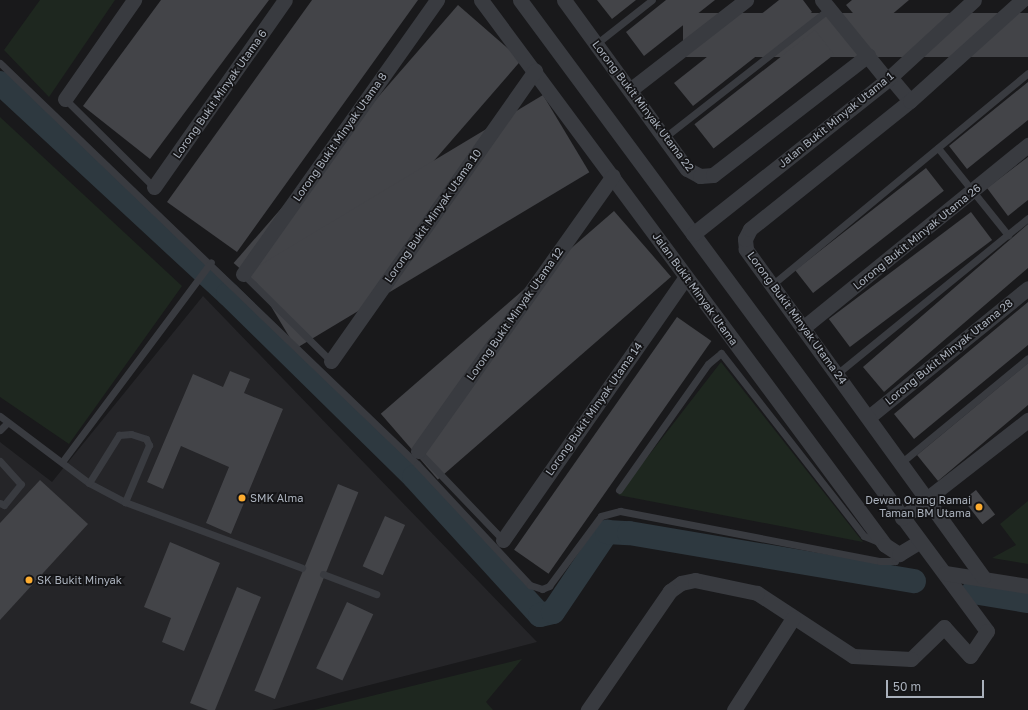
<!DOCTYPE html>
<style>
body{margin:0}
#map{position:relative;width:1028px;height:710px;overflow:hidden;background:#19191b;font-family:"Golos Text",sans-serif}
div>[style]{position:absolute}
.built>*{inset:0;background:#252528}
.green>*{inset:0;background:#1e271f}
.river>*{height:24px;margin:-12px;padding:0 12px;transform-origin:12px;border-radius:12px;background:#2e3940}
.building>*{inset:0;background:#434448;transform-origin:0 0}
.lane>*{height:7px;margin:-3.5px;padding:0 3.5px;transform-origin:3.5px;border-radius:3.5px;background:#393b40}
.street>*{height:15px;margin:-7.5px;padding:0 7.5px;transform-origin:7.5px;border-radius:7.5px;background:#393b40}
.dots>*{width:11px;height:11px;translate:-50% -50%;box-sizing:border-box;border:2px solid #141416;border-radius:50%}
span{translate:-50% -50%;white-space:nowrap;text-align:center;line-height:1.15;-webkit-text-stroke:3.5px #141416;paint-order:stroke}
.street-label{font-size:11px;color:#aab1bc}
.poi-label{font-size:11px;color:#aab1bc}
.left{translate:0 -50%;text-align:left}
.right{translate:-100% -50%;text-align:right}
.scale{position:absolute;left:886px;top:680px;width:98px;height:18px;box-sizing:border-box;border:2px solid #aab1bc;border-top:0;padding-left:5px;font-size:12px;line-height:14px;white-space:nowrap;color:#aab1bc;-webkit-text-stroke:3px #141416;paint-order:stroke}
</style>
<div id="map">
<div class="built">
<i style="clip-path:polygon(203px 296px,537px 642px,272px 710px,0 710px,0 442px,52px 482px)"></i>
</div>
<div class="green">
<i style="clip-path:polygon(40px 0,115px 0,49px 97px,4px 50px)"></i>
<i style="clip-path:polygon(0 117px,182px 286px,69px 444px,0 397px)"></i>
<i style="clip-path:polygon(721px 362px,863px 542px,618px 495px)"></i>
<i style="clip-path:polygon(1028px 501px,1028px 564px,992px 558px,1016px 545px,1000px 524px)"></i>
<i style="clip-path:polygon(522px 659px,486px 702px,493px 710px,314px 710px)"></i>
</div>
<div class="river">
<i style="left:0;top:83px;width:311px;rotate:42.8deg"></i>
<i style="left:228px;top:294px;width:261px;rotate:44.5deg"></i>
<i style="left:414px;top:477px;width:187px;rotate:47.6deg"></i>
<i style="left:540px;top:615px;width:13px;rotate:-13deg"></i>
<i style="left:553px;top:612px;width:97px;rotate:-56deg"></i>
<i style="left:607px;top:532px;width:22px;rotate:3deg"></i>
<i style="left:629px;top:533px;width:289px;rotate:9.6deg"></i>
<i style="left:973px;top:592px;width:56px;rotate:9.3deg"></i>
</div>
<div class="building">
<i style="clip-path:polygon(161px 0,269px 0,150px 159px,83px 106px)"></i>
<i style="clip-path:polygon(312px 0,418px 0,237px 252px,167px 202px)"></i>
<i style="clip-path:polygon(597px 0,636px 0,612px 19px)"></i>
<i style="clip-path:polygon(666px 0,715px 0,644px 56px,626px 32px)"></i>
<i style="clip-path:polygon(779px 0,803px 0,812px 12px,693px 106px,674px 83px)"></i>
<i style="clip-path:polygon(852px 0,909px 0,870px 33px,846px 5px)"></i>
<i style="left:458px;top:5px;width:84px;height:342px;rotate:41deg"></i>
<i style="left:1028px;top:13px;width:44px;height:345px;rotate:90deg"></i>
<i style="left:815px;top:30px;width:31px;height:153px;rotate:52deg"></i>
<i style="clip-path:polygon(1028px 82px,1028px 120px,967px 169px,949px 146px)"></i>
<i style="left:543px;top:95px;width:90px;height:342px;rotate:59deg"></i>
<i style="clip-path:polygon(1028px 157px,1028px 200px,1008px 216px,987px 188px)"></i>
<i style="left:926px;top:168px;width:29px;height:166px;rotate:52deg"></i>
<i style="left:614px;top:211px;width:87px;height:309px;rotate:49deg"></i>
<i style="left:971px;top:212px;width:35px;height:178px;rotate:53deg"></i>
<i style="clip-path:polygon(1028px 224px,1028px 268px,884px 392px,863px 367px)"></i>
<i style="clip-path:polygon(1028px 302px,1028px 345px,914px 439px,894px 414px)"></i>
<i style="left:677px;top:317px;width:42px;height:284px;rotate:35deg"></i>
<i style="clip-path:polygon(1028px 363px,1028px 405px,938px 481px,917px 455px)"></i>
<i style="clip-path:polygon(230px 371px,250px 379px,244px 393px,283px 409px,231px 534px,206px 523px,229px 467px,181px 446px,163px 489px,147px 482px,193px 374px,223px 387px)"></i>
<i style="clip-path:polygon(40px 480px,88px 524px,0 620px,0 523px)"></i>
<i style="left:338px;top:484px;width:22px;height:223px;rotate:22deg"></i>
<i style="left:976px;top:490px;width:31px;height:16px;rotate:52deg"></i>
<i style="left:385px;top:516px;width:22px;height:55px;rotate:24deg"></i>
<i style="clip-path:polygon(170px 542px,220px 563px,184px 651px,162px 642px,171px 618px,144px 607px)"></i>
<i style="clip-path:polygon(237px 587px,261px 597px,215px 710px,208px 710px,190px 703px)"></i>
<i style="left:347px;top:602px;width:29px;height:73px;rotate:25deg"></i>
</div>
<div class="lane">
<i style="left:596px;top:44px;width:71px;rotate:-38.2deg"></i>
<i style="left:0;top:63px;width:579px;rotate:43.88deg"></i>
<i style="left:417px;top:464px;width:166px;rotate:47deg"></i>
<i style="left:530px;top:585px;width:13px;rotate:18deg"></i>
<i style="left:542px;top:589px;width:8px;rotate:-23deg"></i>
<i style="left:549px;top:586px;width:87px;rotate:-53.4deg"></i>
<i style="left:601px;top:516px;width:20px;rotate:-15deg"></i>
<i style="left:620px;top:511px;width:265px;rotate:10.9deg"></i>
<i style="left:880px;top:561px;width:15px"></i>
<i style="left:895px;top:561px;width:8px;rotate:-60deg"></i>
<i style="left:65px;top:99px;width:125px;rotate:44.7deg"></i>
<i style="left:665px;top:137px;width:208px;rotate:-38deg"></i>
<i style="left:938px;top:148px;width:112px;rotate:51.2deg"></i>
<i style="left:243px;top:274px;width:124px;rotate:44.7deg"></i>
<i style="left:773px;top:284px;width:331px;rotate:-39.6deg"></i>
<i style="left:838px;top:373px;width:245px;rotate:-39.2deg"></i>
<i style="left:0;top:416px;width:111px;rotate:37deg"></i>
<i style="left:89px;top:483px;width:41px;rotate:27.8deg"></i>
<i style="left:125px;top:502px;width:189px;rotate:20.4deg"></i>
<i style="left:0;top:430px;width:11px;rotate:-45deg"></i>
<i style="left:418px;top:451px;width:123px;rotate:46.3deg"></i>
<i style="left:0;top:461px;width:31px;rotate:48deg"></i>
<i style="left:21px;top:484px;width:27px;rotate:129deg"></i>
<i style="left:4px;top:505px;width:4px;rotate:-153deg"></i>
<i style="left:62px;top:462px;width:249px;rotate:-53.3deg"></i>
<i style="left:902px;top:462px;width:163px;rotate:-39.5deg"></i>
<i style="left:89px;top:483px;width:57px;rotate:-58deg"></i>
<i style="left:119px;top:435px;width:12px;rotate:-5deg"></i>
<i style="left:131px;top:434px;width:16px;rotate:18deg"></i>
<i style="left:146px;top:439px;width:7px;rotate:63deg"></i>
<i style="left:149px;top:445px;width:62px;rotate:112.8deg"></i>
<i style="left:619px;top:490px;width:154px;rotate:-54.8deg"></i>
<i style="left:708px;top:364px;width:17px;rotate:-40deg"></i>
<i style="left:721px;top:353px;width:232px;rotate:52deg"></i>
<i style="left:864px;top:536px;width:18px;rotate:22deg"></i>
<i style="left:323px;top:574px;width:57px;rotate:20.7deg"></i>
</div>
<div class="street">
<i style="left:481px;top:0;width:678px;rotate:53.45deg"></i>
<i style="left:885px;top:545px;width:17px;rotate:33deg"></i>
<i style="left:899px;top:554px;width:23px;rotate:-31deg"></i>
<i style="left:520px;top:0;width:785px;rotate:53.5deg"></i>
<i style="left:987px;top:631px;width:30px;rotate:124deg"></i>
<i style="left:970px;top:656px;width:39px;rotate:-132deg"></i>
<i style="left:944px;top:627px;width:46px;rotate:135.9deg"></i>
<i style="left:911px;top:659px;width:58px;rotate:-177deg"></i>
<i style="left:853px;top:656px;width:115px;rotate:-146.7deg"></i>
<i style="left:757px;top:593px;width:63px;rotate:-168.2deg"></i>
<i style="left:695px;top:580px;width:14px;rotate:168deg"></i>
<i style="left:681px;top:583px;width:14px;rotate:144deg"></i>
<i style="left:670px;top:591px;width:145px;rotate:124.6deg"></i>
<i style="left:564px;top:0;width:209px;rotate:54deg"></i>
<i style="left:687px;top:169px;width:15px;rotate:28deg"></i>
<i style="left:700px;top:176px;width:13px;rotate:-4deg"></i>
<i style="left:713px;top:175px;width:196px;rotate:-37.7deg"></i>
<i style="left:822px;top:0;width:103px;rotate:50.9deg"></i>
<i style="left:890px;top:77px;width:31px;rotate:50deg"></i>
<i style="left:630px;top:90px;width:147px;rotate:-37.8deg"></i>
<i style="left:65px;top:99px;width:121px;rotate:-55.1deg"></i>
<i style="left:154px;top:187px;width:228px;rotate:-55deg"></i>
<i style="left:693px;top:234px;width:248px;rotate:-38.4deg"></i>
<i style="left:887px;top:80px;width:118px;rotate:-42.6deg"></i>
<i style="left:243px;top:274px;width:336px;rotate:-54.7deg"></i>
<i style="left:804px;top:327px;width:289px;rotate:-39.1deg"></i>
<i style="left:331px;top:361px;width:355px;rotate:-54.9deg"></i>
<i style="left:870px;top:416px;width:203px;rotate:-39deg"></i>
<i style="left:418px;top:451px;width:337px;rotate:-54.7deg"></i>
<i style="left:902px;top:518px;width:160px;rotate:-37.9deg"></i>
<i style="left:503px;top:540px;width:320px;rotate:-55.2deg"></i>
<i style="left:945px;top:573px;width:84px;rotate:8.9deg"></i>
<i style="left:983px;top:577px;width:405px;rotate:-125.9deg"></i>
<i style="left:746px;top:249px;width:10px;rotate:-96deg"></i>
<i style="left:745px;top:239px;width:11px;rotate:-63deg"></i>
<i style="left:750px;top:229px;width:205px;rotate:-38.7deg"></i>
<i style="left:910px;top:101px;width:151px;rotate:-42deg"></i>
<i style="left:734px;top:710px;width:109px;rotate:-57.3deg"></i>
</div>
<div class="dots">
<i style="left:242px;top:498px;background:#fdac2f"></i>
<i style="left:979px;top:507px;background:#fdac2f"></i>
<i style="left:29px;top:580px;background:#fdac2f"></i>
</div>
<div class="street-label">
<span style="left:220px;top:94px;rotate:-55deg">Lorong Bukit Minyak Utama 6</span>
<span style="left:643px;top:106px;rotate:53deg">Lorong Bukit Minyak Utama 22</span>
<span style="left:836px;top:120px;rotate:-39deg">Jalan Bukit Minyak Utama 1</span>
<span style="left:340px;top:137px;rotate:-55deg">Lorong Bukit Minyak Utama 8</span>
<span style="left:433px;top:216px;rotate:-55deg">Lorong Bukit Minyak Utama 10</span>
<span style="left:917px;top:237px;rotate:-39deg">Lorong Bukit Minyak Utama 26</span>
<span style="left:695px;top:289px;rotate:54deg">Jalan Bukit Minyak Utama</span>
<span style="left:515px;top:314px;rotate:-55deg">Lorong Bukit Minyak Utama 12</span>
<span style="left:797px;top:318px;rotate:54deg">Lorong Bukit Minyak Utama 24</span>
<span style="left:949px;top:352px;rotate:-39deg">Lorong Bukit Minyak Utama 28</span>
<span style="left:594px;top:409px;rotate:-55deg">Lorong Bukit Minyak Utama 14</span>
</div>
<div class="poi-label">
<span class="left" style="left:250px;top:498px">SMK Alma</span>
<span class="right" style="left:971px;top:507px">Dewan Orang Ramai<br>Taman BM Utama</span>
<span class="left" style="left:37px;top:580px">SK Bukit Minyak</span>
</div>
<div class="scale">50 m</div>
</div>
